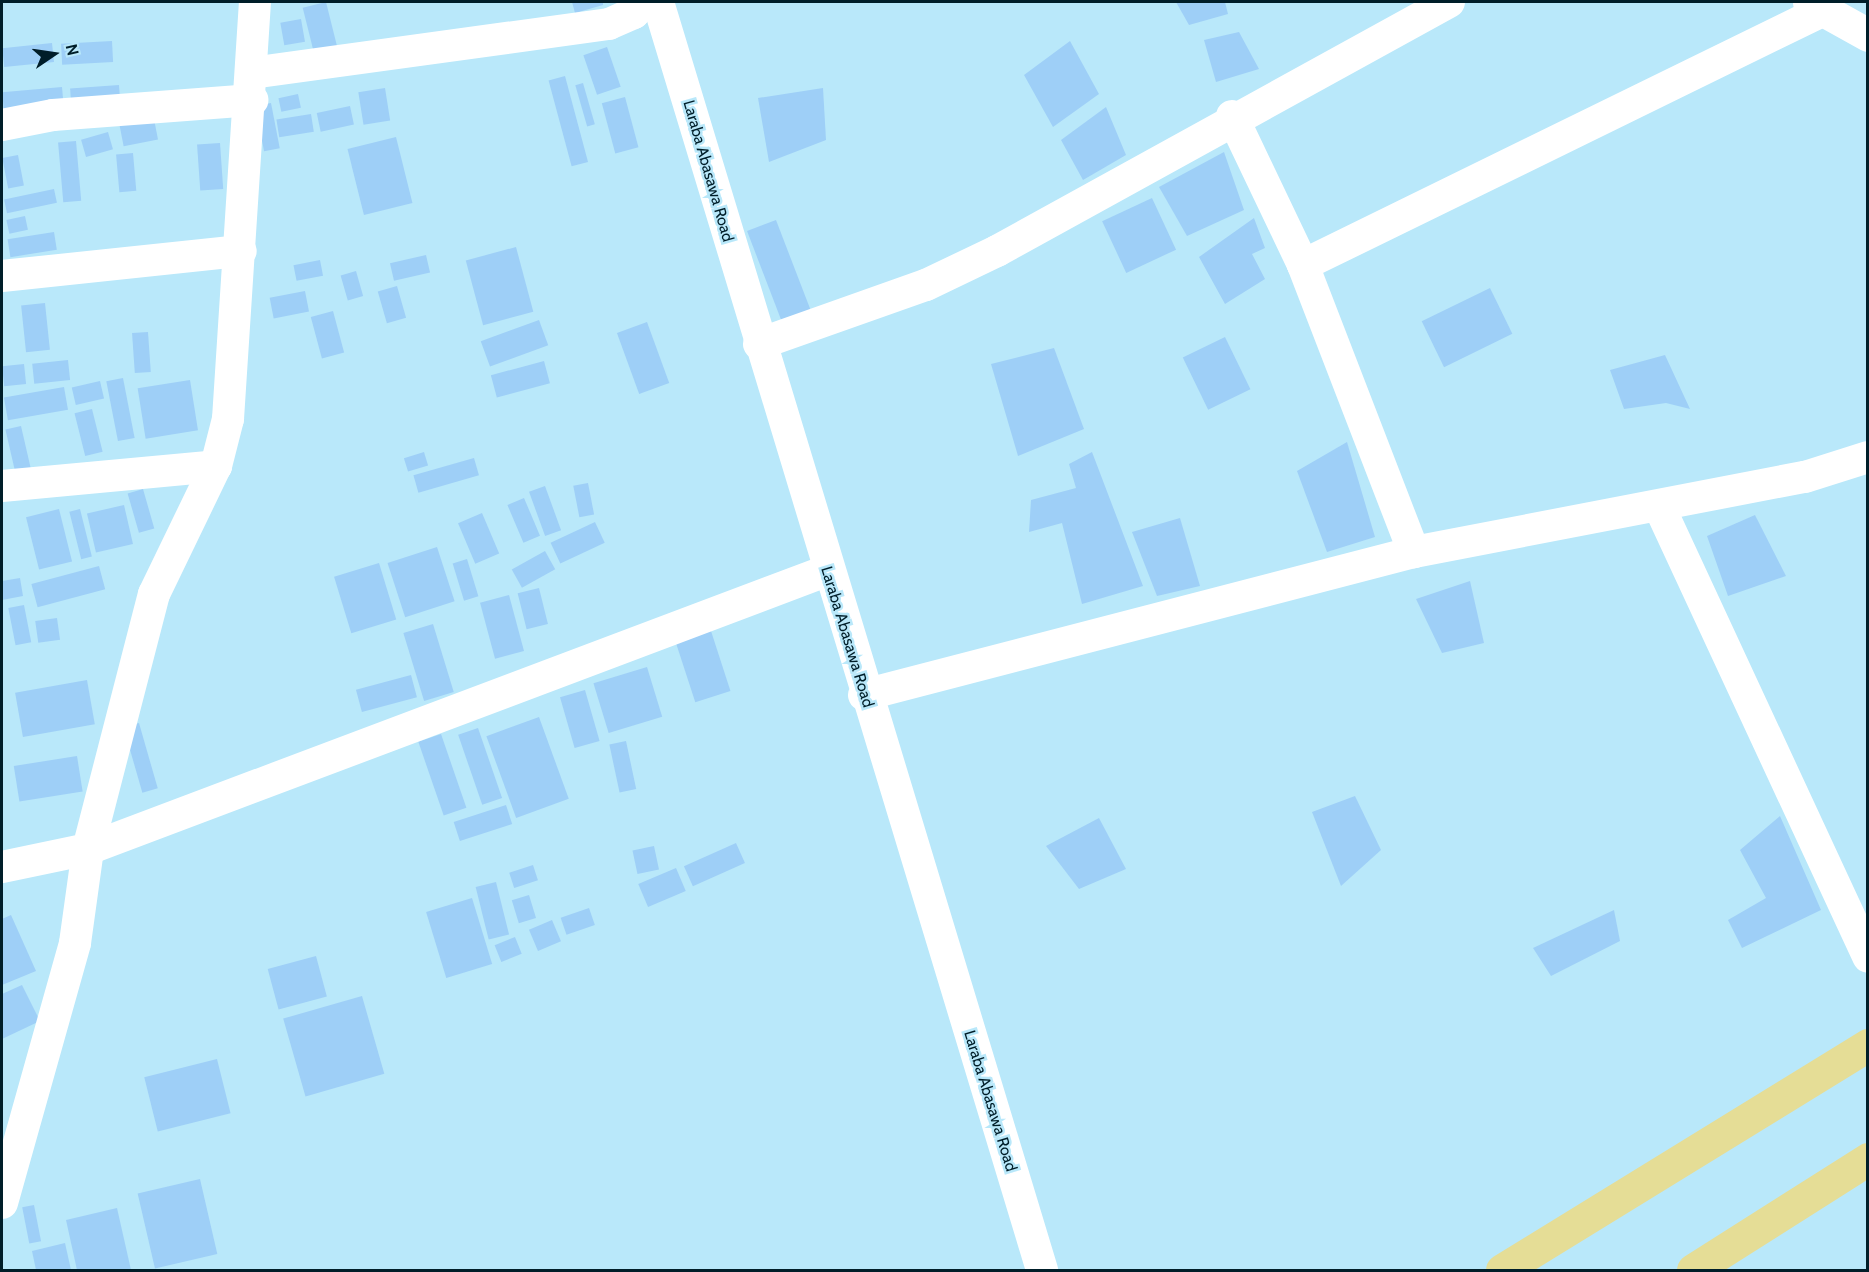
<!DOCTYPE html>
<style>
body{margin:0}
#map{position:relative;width:1869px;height:1272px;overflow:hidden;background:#b9e8fa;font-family:Cabin,sans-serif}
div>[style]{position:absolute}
.building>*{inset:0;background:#9ecff7;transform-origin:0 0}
.minor>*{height:32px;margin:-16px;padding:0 16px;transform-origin:16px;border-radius:16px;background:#fff}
.tertiary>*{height:33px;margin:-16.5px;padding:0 16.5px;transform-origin:16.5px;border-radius:16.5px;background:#fff}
.primary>*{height:33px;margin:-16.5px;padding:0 16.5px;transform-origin:16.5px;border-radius:16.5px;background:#e5dd96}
span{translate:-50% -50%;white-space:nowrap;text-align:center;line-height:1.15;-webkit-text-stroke:5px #b9e8fa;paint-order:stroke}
.street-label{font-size:16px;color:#001e29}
.frame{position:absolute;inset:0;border:3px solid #001e29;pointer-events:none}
.north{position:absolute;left:24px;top:24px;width:60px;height:60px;-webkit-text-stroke:4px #b9e8fa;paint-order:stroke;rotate:77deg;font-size:16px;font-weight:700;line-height:24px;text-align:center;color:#001e29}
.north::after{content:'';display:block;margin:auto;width:21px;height:27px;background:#001e29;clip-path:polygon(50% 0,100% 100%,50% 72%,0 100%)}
</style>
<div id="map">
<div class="building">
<i style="left:326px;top:2px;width:55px;height:24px;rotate:76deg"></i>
<i style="clip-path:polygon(572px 2px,603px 2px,603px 5px,575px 13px)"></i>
<i style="clip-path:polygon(1176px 2px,1225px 2px,1228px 14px,1189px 25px)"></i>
<i style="left:301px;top:19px;width:23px;height:21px;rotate:80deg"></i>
<i style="clip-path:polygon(1239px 32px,1259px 69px,1216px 82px,1204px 40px)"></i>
<i style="left:112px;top:41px;width:21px;height:51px;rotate:87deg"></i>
<i style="clip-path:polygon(1070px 41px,1099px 94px,1053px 127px,1024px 75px)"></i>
<i style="left:52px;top:43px;width:19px;height:50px;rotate:84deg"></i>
<i style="left:607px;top:47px;width:42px;height:25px;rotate:71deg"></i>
<i style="left:565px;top:76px;width:89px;height:17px;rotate:75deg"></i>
<i style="left:583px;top:83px;width:43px;height:8px;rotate:74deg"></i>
<i style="left:119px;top:85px;width:16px;height:49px;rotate:86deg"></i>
<i style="left:62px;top:87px;width:22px;height:60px;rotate:85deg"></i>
<i style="left:385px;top:88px;width:33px;height:27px;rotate:81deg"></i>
<i style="clip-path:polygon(823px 88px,826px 140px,769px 162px,758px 98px)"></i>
<i style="left:298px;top:94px;width:14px;height:20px;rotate:78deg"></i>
<i style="left:625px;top:97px;width:52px;height:24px;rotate:75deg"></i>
<i style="left:271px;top:103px;width:46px;height:16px;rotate:79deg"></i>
<i style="left:350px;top:106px;width:19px;height:34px;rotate:78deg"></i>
<i style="clip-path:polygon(1106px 107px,1126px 155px,1083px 180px,1061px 140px)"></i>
<i style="left:311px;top:114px;width:18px;height:35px;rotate:81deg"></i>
<i style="left:154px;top:119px;width:21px;height:35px;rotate:79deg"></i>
<i style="left:108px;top:132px;width:18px;height:28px;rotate:74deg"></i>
<i style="left:396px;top:137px;width:68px;height:50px;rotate:76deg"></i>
<i style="left:76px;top:141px;width:60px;height:18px;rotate:85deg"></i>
<i style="left:220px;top:143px;width:46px;height:23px;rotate:86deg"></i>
<i style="clip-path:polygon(1224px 152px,1244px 210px,1187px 236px,1159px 187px)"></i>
<i style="left:133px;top:153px;width:38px;height:17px;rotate:85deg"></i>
<i style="left:18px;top:155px;width:31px;height:16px;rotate:79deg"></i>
<i style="left:54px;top:189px;width:14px;height:51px;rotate:78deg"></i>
<i style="left:1152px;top:198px;width:57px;height:55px;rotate:65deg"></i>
<i style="left:25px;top:216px;width:14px;height:19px;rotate:78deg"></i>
<i style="clip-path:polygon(1254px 218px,1265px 248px,1252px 254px,1265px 279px,1225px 304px,1199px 257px)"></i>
<i style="left:776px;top:220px;width:96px;height:31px;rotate:69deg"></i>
<i style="left:54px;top:232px;width:18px;height:47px;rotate:81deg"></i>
<i style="left:516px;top:247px;width:67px;height:52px;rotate:75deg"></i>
<i style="left:426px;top:255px;width:18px;height:37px;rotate:77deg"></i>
<i style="left:320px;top:260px;width:16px;height:27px;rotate:79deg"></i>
<i style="left:356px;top:271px;width:26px;height:16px;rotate:74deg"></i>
<i style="left:397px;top:286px;width:33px;height:20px;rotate:74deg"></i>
<i style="left:1490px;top:288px;width:51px;height:76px;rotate:64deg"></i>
<i style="left:305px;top:291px;width:21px;height:36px;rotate:79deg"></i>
<i style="left:45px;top:303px;width:47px;height:24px;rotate:84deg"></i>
<i style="left:333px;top:311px;width:43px;height:23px;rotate:75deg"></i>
<i style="left:539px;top:320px;width:27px;height:62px;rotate:70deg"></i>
<i style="left:647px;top:322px;width:65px;height:32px;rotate:70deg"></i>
<i style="left:148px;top:332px;width:40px;height:16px;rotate:86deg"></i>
<i style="left:1225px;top:337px;width:58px;height:47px;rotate:64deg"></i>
<i style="clip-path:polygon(1054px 348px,1084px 429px,1018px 456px,991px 364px)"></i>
<i style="clip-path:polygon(1665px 355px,1690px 409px,1666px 403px,1624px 409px,1610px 370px)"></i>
<i style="left:68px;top:360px;width:20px;height:36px;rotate:84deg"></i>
<i style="left:544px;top:361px;width:23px;height:55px;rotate:75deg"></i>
<i style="left:24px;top:364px;width:20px;height:22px;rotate:84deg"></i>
<i style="left:123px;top:378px;width:61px;height:17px;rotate:79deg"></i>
<i style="left:190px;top:380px;width:51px;height:53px;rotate:81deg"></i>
<i style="left:100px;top:381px;width:18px;height:29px;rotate:77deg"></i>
<i style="left:64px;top:387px;width:23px;height:61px;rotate:80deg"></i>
<i style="left:92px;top:409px;width:44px;height:18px;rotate:76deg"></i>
<i style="left:21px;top:426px;width:43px;height:16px;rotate:77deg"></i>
<i style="clip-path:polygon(1347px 442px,1375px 537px,1327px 552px,1297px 471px)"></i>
<i style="left:424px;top:452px;width:14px;height:21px;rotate:73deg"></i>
<i style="clip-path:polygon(1092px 452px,1143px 586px,1082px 604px,1062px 523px,1029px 532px,1031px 500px,1076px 488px,1069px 464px)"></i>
<i style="left:474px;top:458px;width:18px;height:63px;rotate:74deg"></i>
<i style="left:588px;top:483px;width:32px;height:15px;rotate:79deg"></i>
<i style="left:545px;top:486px;width:47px;height:17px;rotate:70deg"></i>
<i style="left:143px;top:489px;width:41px;height:16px;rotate:74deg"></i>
<i style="left:524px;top:498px;width:41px;height:18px;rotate:67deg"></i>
<i style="left:124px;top:505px;width:40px;height:38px;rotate:77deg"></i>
<i style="left:59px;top:509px;width:54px;height:34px;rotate:76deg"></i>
<i style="left:80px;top:509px;width:49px;height:11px;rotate:76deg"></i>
<i style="left:482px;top:513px;width:44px;height:26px;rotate:67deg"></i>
<i style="clip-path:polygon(1755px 515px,1786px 576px,1728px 596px,1707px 536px)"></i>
<i style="clip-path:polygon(1180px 518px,1200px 586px,1157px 596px,1132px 532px)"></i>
<i style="left:595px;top:522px;width:23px;height:49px;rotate:65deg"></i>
<i style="left:437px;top:547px;width:57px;height:52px;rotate:72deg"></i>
<i style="left:545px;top:551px;width:21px;height:38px;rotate:61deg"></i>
<i style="left:467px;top:559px;width:39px;height:15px;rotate:73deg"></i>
<i style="left:379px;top:563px;width:59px;height:47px;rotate:73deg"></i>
<i style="left:99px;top:566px;width:24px;height:70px;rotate:75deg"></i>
<i style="clip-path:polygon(20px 578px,23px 596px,2px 600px,2px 581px)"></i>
<i style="clip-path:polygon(1470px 581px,1484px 643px,1442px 653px,1416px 599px)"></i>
<i style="left:539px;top:588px;width:37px;height:22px;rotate:76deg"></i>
<i style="left:509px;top:595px;width:58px;height:30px;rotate:75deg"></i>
<i style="left:24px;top:605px;width:38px;height:16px;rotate:79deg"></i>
<i style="left:57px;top:618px;width:22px;height:22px;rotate:82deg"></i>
<i style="left:433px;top:624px;width:71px;height:31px;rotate:73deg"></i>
<i style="left:711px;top:631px;width:63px;height:37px;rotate:72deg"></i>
<i style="left:647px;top:667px;width:52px;height:56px;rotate:73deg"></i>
<i style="left:411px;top:675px;width:23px;height:57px;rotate:75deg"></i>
<i style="left:87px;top:680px;width:45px;height:73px;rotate:80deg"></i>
<i style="left:585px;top:690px;width:53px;height:26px;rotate:74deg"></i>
<i style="left:539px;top:717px;width:87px;height:56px;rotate:70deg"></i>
<i style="left:139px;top:723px;width:68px;height:16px;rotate:74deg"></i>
<i style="left:478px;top:728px;width:74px;height:21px;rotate:71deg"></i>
<i style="left:441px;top:734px;width:78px;height:24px;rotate:71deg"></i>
<i style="left:626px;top:741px;width:49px;height:17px;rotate:78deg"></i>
<i style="left:77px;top:756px;width:36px;height:64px;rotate:81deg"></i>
<i style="clip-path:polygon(1355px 796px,1381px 850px,1341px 886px,1312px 812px)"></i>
<i style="left:506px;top:805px;width:20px;height:55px;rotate:72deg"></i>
<i style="clip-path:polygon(1780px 816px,1821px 910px,1742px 948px,1728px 920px,1766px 898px,1740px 850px)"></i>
<i style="clip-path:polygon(1099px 818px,1126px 869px,1079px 889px,1046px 846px)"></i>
<i style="left:736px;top:843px;width:22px;height:57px;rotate:66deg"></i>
<i style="left:654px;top:846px;width:24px;height:22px;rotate:78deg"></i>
<i style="left:533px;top:865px;width:16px;height:25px;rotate:72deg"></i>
<i style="left:676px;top:868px;width:25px;height:41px;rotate:67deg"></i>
<i style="left:496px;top:882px;width:54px;height:21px;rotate:76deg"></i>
<i style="left:529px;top:895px;width:24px;height:18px;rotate:73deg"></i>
<i style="left:472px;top:898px;width:69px;height:48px;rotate:73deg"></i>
<i style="left:589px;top:908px;width:18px;height:30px;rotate:71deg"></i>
<i style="clip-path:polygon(1614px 910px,1620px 941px,1551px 976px,1533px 948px)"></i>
<i style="clip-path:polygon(11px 915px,36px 971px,2px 985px,2px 919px)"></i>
<i style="left:552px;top:920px;width:23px;height:25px;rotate:67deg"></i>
<i style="left:515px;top:937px;width:18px;height:22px;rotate:68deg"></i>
<i style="left:316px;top:956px;width:42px;height:50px;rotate:75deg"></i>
<i style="clip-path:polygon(22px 985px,40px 1021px,2px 1039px,2px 994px)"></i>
<i style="left:362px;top:996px;width:81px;height:82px;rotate:74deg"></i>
<i style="left:217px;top:1059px;width:56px;height:75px;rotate:76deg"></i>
<i style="left:200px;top:1179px;width:77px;height:64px;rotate:77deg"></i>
<i style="left:34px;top:1205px;width:37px;height:12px;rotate:79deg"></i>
<i style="clip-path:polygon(117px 1208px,131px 1270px,77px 1270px,66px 1220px)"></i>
<i style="clip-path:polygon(65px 1243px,71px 1270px,36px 1270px,32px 1251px)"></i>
</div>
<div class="minor">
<i style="left:658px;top:2px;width:1325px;rotate:73.15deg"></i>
<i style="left:251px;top:73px;width:361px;rotate:-7.8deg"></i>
<i style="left:609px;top:24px;width:27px;rotate:-24deg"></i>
<i style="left:634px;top:13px;width:14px;rotate:-51deg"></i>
<i style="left:1232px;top:116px;width:165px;rotate:64.5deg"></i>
<i style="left:1303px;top:265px;width:308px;rotate:68.9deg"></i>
<i style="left:2px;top:125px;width:52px;rotate:-11.1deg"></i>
<i style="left:53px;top:115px;width:200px;rotate:-4.3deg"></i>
<i style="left:1303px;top:265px;width:580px;rotate:-26.08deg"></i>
<i style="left:2px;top:276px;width:240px;rotate:-6deg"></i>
<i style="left:759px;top:344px;width:177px;rotate:-19.5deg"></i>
<i style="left:926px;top:285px;width:79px;rotate:-25.6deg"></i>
<i style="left:997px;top:251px;width:516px;rotate:-28.85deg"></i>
<i style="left:2px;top:486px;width:215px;rotate:-5.3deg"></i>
<i style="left:1659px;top:506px;width:497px;rotate:65.1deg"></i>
<i style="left:864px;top:695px;width:568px;rotate:-14.57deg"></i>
<i style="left:1414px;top:552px;width:398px;rotate:-10.9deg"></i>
<i style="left:1805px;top:477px;width:66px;rotate:-17.6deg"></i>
<i style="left:2px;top:867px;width:88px;rotate:-11.8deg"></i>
<i style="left:88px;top:849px;width:789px;rotate:-20.64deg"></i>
<i style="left:2px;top:1203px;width:270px;rotate:-74.3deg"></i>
<i style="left:75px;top:943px;width:95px;rotate:-82.1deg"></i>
<i style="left:88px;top:849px;width:263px;rotate:-75.5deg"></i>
<i style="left:154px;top:594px;width:142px;rotate:-64.2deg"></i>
<i style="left:216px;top:466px;width:49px;rotate:-75.7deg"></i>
<i style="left:228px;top:419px;width:418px;rotate:-86.3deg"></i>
</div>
<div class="tertiary">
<i style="left:1809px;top:2px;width:68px;rotate:29.2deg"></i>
</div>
<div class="primary">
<i style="left:1502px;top:1270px;width:430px;rotate:-31.6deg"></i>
<i style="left:1693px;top:1270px;width:207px;rotate:-32.4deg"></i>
</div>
<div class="street-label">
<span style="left:708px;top:171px;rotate:74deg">Laraba Abasawa Road</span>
<span style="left:847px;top:637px;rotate:73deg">Laraba Abasawa Road</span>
<span style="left:990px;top:1101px;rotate:73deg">Laraba Abasawa Road</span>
</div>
<div class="frame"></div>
<div class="north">N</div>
</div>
